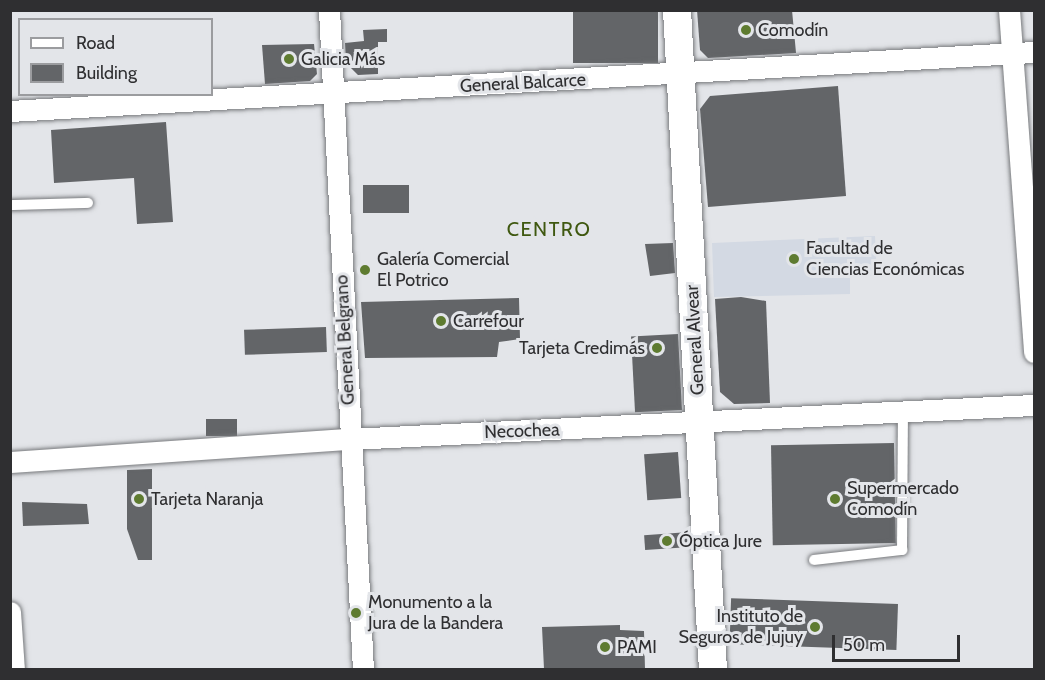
<!DOCTYPE html>
<meta charset="utf-8">
<style>
body{margin:0}
#map{position:relative;width:1045px;height:680px;overflow:hidden;background:#e3e5e9;font-family:Cabin,sans-serif}
div>[style]{position:absolute}
.built>*{inset:0;background:#d3d9e3}
.building>*{inset:0;background:#636568;transform-origin:0 0}
.roads{filter:drop-shadow(0 0 2px #787a7d) drop-shadow(0 0 2px #787a7d)}
.lane>*{height:10px;margin:-5px;padding:0 5px;transform-origin:5px;border-radius:5px;background:#fff}
.street>*{height:21px;margin:-10.5px;padding:0 10.5px;transform-origin:10.5px;border-radius:10.5px;background:#fff}
.secondary>*{height:28px;margin:-14px;padding:0 14px;transform-origin:14px;border-radius:14px;background:#fff}
.dots>*{width:16px;height:16px;translate:-50% -50%;box-sizing:border-box;border:3px solid #e3e5e9;border-radius:50%}
span{translate:-50% -50%;white-space:nowrap;text-align:center;line-height:1.15;-webkit-text-stroke:6px #e3e5e9;paint-order:stroke}
.poi-label{font-size:18px;color:#2f2f31}
.left{translate:0 -50%;text-align:left}
.right{translate:-100% -50%;text-align:right}
.street-label{font-size:18px;color:#2f2f31}
.neighbourhood-label{font-size:20px;color:#3f5810;letter-spacing:1.5px}
.frame{position:absolute;inset:0;border:12px solid #2f2f31;pointer-events:none}
.legend{position:absolute;left:18px;top:18px;width:195px;height:78px;box-sizing:border-box;background:#e3e5e9;border:2px solid #9b9c9f;margin:0;padding:8px 10px;list-style:none;font-size:18px;color:#2f2f31}
.legend li{display:flex;align-items:center;gap:12px;height:30px}
.legend b{width:30px;border:2px solid #9b9c9f}
.scale{position:absolute;left:832px;top:635px;width:128px;height:27px;box-sizing:border-box;border:3px solid #2f2f31;border-top:0;padding-left:8px;font-size:18px;line-height:21px;white-space:nowrap;color:#2f2f31;-webkit-text-stroke:4px #e3e5e9;paint-order:stroke}
</style>
<div id="map">
<div class="built">
<i style="clip-path:polygon(875px 236px,877px 275px,850px 277px,850px 294px,714px 297px,712px 243px)"></i>
</div>
<div class="building">
<i style="left:573px;top:10px;width:85px;height:53px"></i>
<i style="clip-path:polygon(697px 10px,792px 10px,796px 53px,708px 58px,700px 50px)"></i>
<i style="clip-path:polygon(387px 29px,387px 42px,378px 42px,378px 74px,358px 75px,346px 63px,345px 43px,364px 41px,363px 30px)"></i>
<i style="clip-path:polygon(314px 44px,317px 74px,310px 81px,265px 84px,262px 45px)"></i>
<i style="clip-path:polygon(838px 86px,846px 196px,708px 207px,700px 109px,710px 96px)"></i>
<i style="clip-path:polygon(166px 122px,173px 222px,137px 224px,134px 178px,54px 183px,51px 130px)"></i>
<i style="left:409px;top:185px;width:28px;height:46px;rotate:90deg"></i>
<i style="clip-path:polygon(673px 243px,675px 273px,650px 276px,645px 244px)"></i>
<i style="clip-path:polygon(741px 297px,766px 301px,770px 403px,734px 404px,720px 392px,715px 299px)"></i>
<i style="clip-path:polygon(519px 298px,520px 339px,499px 342px,497px 357px,365px 358px,361px 302px)"></i>
<i style="left:326px;top:327px;width:25px;height:82px;rotate:88deg"></i>
<i style="left:678px;top:334px;width:76px;height:47px;rotate:87deg"></i>
<i style="left:206px;top:419px;width:31px;height:17px"></i>
<i style="left:894px;top:443px;width:100px;height:123px;rotate:89deg"></i>
<i style="left:678px;top:452px;width:46px;height:34px;rotate:86deg"></i>
<i style="clip-path:polygon(152px 469px,152px 560px,138px 560px,127px 529px,127px 470px)"></i>
<i style="clip-path:polygon(22px 502px,87px 504px,89px 524px,23px 526px)"></i>
<i style="left:689px;top:532px;width:15px;height:45px;rotate:86deg"></i>
<i style="left:898px;top:604px;width:46px;height:167px;rotate:92deg"></i>
<i style="clip-path:polygon(620px 625px,620px 630px,644px 631px,645px 669px,544px 669px,542px 627px)"></i>
</div>
<div class="roads">
<div class="lane">
<i style="left:10px;top:205px;width:78px;rotate:-1.5deg"></i>
<i style="left:814px;top:560px;width:89px;rotate:-6.5deg"></i>
<i style="left:902px;top:550px;width:138px;rotate:-89.6deg"></i>
</div>
<div class="street">
<i style="left:329px;top:10px;width:661px;rotate:87.05deg"></i>
<i style="left:1009px;top:10px;width:343px;rotate:85.8deg"></i>
<i style="left:10px;top:111px;width:1026px;rotate:-3.3deg"></i>
<i style="left:10px;top:462px;width:341px;rotate:-3.9deg"></i>
<i style="left:350px;top:439px;width:685px;rotate:-2.85deg"></i>
<i style="left:10px;top:612px;width:58px;rotate:86.1deg"></i>
</div>
<div class="secondary">
<i style="left:677px;top:10px;width:661px;rotate:86.88deg"></i>
</div>
</div>
<div class="dots">
<i style="left:746px;top:30px;background:#5e7b30"></i>
<i style="left:289px;top:59px;background:#5e7b30"></i>
<i style="left:794px;top:259px;background:#5e7b30"></i>
<i style="left:365px;top:270px;background:#5e7b30"></i>
<i style="left:441px;top:321px;background:#5e7b30"></i>
<i style="left:657px;top:348px;background:#5e7b30"></i>
<i style="left:139px;top:499px;background:#5e7b30"></i>
<i style="left:835px;top:499px;background:#5e7b30"></i>
<i style="left:667px;top:541px;background:#5e7b30"></i>
<i style="left:356px;top:613px;background:#5e7b30"></i>
<i style="left:815px;top:627px;background:#5e7b30"></i>
<i style="left:605px;top:647px;background:#5e7b30"></i>
</div>
<div class="poi-label">
<span class="left" style="left:758px;top:30px">Comodín</span>
<span class="left" style="left:301px;top:59px">Galicia Más</span>
<span class="left" style="left:806px;top:259px">Facultad de<br>Ciencias Económicas</span>
<span class="left" style="left:377px;top:270px">Galería Comercial<br>El Potrico</span>
<span class="left" style="left:453px;top:321px">Carrefour</span>
<span class="right" style="left:645px;top:348px">Tarjeta Credimás</span>
<span class="left" style="left:847px;top:499px">Supermercado<br>Comodín</span>
<span class="left" style="left:151px;top:499px">Tarjeta Naranja</span>
<span class="left" style="left:679px;top:541px">Óptica Jure</span>
<span class="left" style="left:368px;top:613px">Monumento a la<br>Jura de la Bandera</span>
<span class="right" style="left:803px;top:627px">Instituto de<br>Seguros de Jujuy</span>
<span class="left" style="left:617px;top:647px">PAMI</span>
</div>
<div class="street-label">
<span style="left:523px;top:83px;rotate:-3deg">General Balcarce</span>
<span style="left:345px;top:340px;rotate:-93deg">General Belgrano</span>
<span style="left:695px;top:340px;rotate:-93deg">General Alvear</span>
<span style="left:522px;top:431px;rotate:-2deg">Necochea</span>
</div>
<div class="neighbourhood-label">
<span style="left:549px;top:229px">CENTRO</span>
</div>
<div class="frame"></div>
<ul class="legend">
<li><b style="height:8px;background:#fff"></b>Road</li>
<li><b style="height:16px;background:#636568"></b>Building</li>
</ul>
<div class="scale">50 m</div>
</div>
